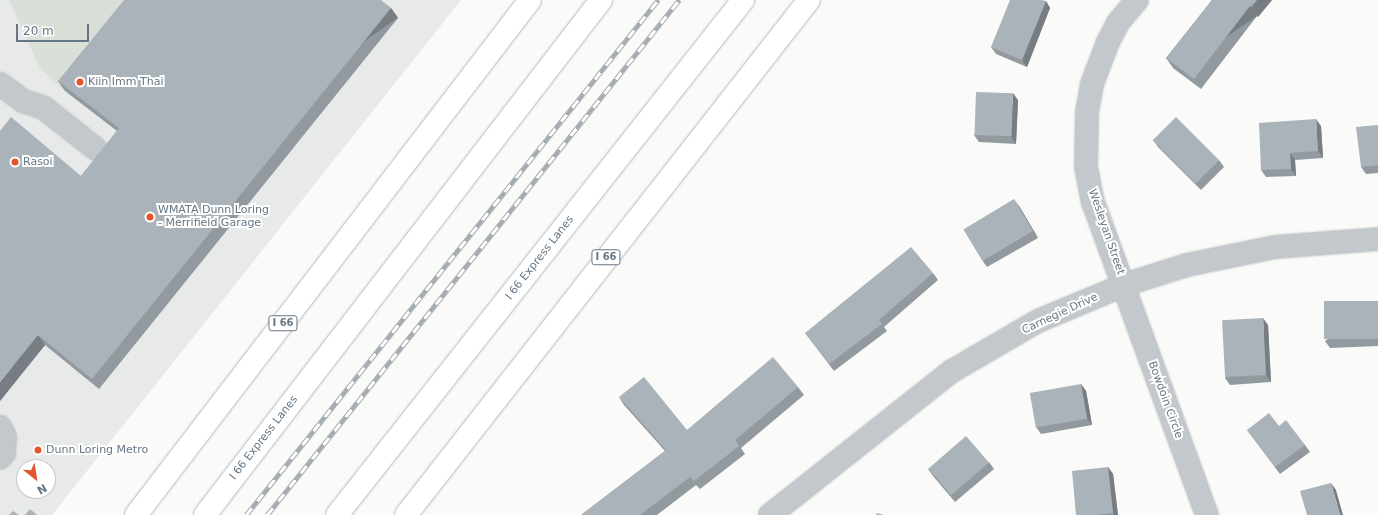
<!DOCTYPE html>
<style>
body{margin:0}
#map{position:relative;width:1378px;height:515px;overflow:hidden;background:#fafaf8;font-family:"DejaVu Sans",sans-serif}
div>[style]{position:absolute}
.built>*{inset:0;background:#e8e9e9}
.green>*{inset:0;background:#dadfd7}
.roads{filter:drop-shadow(0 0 1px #b4b9bd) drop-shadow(0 0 1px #b4b9bd)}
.minor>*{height:22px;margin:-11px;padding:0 11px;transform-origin:11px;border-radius:11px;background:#c3c8cc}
.highway>*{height:22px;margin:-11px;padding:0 11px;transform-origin:11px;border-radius:11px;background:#fff}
.rail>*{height:4.5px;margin-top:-2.25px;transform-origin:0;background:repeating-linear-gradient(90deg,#fff 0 9px,#a2aab0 0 18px);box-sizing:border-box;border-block:1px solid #a2aab0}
.wall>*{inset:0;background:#929a9f}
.shaded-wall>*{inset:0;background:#777d82;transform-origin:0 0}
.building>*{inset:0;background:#aab3b9;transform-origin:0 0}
.dots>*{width:11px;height:11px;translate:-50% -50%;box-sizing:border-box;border:2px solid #fff;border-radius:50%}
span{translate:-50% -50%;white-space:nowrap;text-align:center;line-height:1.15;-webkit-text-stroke:4px #fff;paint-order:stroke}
.shield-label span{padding:1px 3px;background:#fff;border:1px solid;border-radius:3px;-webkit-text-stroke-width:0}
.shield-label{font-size:10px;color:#657683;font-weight:700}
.poi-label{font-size:11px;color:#657683}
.left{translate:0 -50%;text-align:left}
.street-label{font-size:11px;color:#657683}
.north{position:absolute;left:16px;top:459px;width:40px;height:40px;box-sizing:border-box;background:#fff;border:1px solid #c1c8cd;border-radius:50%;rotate:150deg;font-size:11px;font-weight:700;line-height:16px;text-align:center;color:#657683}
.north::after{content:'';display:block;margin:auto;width:14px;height:18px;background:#e4572e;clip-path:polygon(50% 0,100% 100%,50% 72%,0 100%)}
.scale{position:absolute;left:16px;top:24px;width:73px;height:18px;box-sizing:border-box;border:2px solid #657683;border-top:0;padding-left:5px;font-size:12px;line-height:14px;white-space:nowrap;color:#657683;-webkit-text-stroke:3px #fff;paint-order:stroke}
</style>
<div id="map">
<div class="built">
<i style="clip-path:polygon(evenodd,0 0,461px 0,52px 515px,0 515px,0 0,24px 467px,48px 467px,48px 491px,24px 491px,24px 467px)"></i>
</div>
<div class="green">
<i style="clip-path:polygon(9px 0,139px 0,65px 91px,40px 68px)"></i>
</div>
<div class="roads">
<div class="minor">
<i style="left:1137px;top:0;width:30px;rotate:130deg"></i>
<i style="left:1118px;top:23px;width:21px;rotate:118deg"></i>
<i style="left:1108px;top:42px;width:45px;rotate:110.9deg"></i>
<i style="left:1092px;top:84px;width:29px;rotate:100deg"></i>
<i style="left:1087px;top:113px;width:54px;rotate:91.1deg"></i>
<i style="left:1086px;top:167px;width:36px;rotate:79deg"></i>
<i style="left:1093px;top:202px;width:333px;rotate:70deg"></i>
<i style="left:0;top:84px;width:29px;rotate:36deg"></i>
<i style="left:23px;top:101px;width:22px;rotate:18deg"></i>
<i style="left:44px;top:108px;width:66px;rotate:38.3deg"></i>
<i style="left:0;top:427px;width:11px;rotate:63deg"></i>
<i style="left:5px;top:437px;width:16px;rotate:94deg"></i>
<i style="left:4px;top:453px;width:6px;rotate:129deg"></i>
<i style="left:770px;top:515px;width:232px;rotate:-38.4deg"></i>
<i style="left:952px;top:371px;width:99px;rotate:-30.2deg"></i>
<i style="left:1038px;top:321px;width:93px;rotate:-22.7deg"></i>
<i style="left:1124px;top:285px;width:66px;rotate:-17.6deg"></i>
<i style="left:1187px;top:265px;width:90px;rotate:-11.6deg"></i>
<i style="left:1275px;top:247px;width:103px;rotate:-4.4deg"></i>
</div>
<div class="highway">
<i style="left:136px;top:515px;width:648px;rotate:-52.58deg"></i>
<i style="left:205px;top:515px;width:650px;rotate:-52.44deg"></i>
<i style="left:337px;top:515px;width:656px;rotate:-51.75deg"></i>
<i style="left:406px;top:515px;width:654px;rotate:-51.96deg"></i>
</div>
</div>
<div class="rail">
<i style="left:246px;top:515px;width:660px;rotate:-51.34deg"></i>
<i style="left:267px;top:515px;width:660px;rotate:-51.34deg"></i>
</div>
<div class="wall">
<i style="clip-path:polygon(1212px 0,1272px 0,1258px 17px,1257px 16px,1201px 89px,1173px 68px,1166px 58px)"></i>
<i style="clip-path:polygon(1046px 1px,1050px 8px,1027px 67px,996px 54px,991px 47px)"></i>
<i style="clip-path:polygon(391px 8px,398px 18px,99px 389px,45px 345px,0 401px,81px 176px,117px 131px,65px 91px,58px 81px)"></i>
<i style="clip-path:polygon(1018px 100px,1016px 144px,979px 142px,974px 135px)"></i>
<i style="clip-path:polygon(1378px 125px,1378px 173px,1366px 174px,1361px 167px)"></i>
<i style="clip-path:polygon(1321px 126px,1323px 158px,1295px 160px,1296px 176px,1266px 177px,1261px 170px)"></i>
<i style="clip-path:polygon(1153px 140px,1219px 160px,1224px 167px,1201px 190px,1158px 147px)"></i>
<i style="clip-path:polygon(1019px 206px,1038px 238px,987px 267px,982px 260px)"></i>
<i style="clip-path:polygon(933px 273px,938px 280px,884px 327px,887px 331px,834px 371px,805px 333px)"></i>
<i style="clip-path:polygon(1378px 301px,1378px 346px,1330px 348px,1325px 341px)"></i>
<i style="clip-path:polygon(1268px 325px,1271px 382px,1230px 385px,1225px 378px)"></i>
<i style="clip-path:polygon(1081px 384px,1086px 391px,1092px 425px,1041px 434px,1036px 427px)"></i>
<i style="clip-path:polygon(798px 387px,804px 395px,741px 448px,745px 454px,700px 489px,696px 485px,657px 515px,581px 515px,665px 451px,624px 405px,619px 397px,687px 430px)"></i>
<i style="clip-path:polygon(1279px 426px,1305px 445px,1310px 452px,1280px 474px,1247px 430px)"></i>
<i style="clip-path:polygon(989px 462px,994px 469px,955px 502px,933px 476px,928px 469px)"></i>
<i style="clip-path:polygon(1108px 467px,1113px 474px,1118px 515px,1076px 515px)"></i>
</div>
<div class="shaded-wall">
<i style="clip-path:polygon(1257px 0,1272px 0,1258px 17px,1251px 7px)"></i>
<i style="clip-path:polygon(1046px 1px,1050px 8px,1027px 67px,1022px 60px)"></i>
<i style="left:1250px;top:6px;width:12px;height:92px;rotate:55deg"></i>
<i style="left:391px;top:8px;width:12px;height:476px;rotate:55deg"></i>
<i style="clip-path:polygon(1013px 93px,1018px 100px,1016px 144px,1011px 137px)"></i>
<i style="clip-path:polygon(1316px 119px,1321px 126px,1323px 158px,1318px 151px)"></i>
<i style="clip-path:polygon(1290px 153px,1295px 160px,1296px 176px,1291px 169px)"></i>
<i style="clip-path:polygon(1014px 199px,1019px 206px,1038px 238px,1033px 231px)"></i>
<i style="clip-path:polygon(1263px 318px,1268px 325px,1271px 382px,1266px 375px)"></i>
<i style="clip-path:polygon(38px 335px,45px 345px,0 401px,0 382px)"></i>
<i style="clip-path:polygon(1081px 384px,1086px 391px,1092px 425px,1087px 418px)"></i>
<i style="clip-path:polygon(1108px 467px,1113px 474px,1118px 515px,1114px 515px,1113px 513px)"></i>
<i style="clip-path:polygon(1331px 483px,1336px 490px,1343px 515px,1340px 515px)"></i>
</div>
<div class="building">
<i style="clip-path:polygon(124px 0,381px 0,391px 8px,92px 379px,38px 335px,0 382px,0 131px,11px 117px,81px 176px,119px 128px,58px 81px)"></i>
<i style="clip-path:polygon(1010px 0,1042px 0,1046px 1px,1022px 60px,991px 47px)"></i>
<i style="clip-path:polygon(1212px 0,1257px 0,1251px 7px,1250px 6px,1194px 79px,1166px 58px)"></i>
<i style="left:976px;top:92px;width:37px;height:43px;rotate:2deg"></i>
<i style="left:1176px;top:117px;width:61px;height:33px;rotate:45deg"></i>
<i style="clip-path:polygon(1316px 119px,1318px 151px,1290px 153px,1291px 169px,1261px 170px,1259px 123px)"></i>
<i style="clip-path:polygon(1378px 125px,1378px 165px,1361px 167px,1356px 127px)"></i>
<i style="left:1014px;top:199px;width:37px;height:59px;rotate:59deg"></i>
<i style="clip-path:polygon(911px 247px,933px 273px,879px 320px,882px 324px,829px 364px,805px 333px)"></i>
<i style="left:1378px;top:301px;width:38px;height:54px;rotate:90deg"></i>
<i style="left:1263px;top:318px;width:57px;height:41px;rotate:87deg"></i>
<i style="clip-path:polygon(773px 357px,798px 387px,735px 440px,739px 446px,694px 481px,690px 477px,640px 515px,581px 515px,666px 450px,619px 397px,644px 377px,687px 430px)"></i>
<i style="left:1081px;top:384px;width:35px;height:52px;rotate:80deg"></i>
<i style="clip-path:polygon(1269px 413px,1279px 426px,1286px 420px,1305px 445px,1275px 467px,1247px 430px)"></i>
<i style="left:966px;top:436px;width:35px;height:50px;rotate:49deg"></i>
<i style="clip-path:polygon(1108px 467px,1113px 513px,1096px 515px,1076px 515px,1072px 471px)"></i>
<i style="clip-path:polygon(1331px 483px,1340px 515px,1307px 515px,1300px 491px)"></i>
<i style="clip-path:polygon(30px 509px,37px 515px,25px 515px)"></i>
<i style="clip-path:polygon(13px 511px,19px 515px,9px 515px)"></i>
<i style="clip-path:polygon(877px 513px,884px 515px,876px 515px)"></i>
</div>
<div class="dots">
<i style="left:80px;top:82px;background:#e4572e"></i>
<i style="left:15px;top:162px;background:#e4572e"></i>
<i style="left:150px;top:217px;background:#e4572e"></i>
<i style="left:38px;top:450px;background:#e4572e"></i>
</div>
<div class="shield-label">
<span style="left:606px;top:257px">I 66</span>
<span style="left:283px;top:323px">I 66</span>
</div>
<div class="poi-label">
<span class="left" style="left:88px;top:82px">Kiin Imm Thai</span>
<span class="left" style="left:23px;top:162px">Rasoi</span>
<span class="left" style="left:158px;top:217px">WMATA Dunn Loring<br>- Merrifield Garage</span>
<span class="left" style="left:46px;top:450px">Dunn Loring Metro</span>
</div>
<div class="street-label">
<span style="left:1106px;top:232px;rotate:71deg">Wesleyan Street</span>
<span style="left:540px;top:258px;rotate:-52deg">I 66 Express Lanes</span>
<span style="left:1060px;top:314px;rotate:-25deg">Carnegie Drive</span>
<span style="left:1165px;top:400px;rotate:70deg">Bowdoin Circle</span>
<span style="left:264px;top:438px;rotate:-52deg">I 66 Express Lanes</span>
</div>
<div class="north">N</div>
<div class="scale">20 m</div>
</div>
